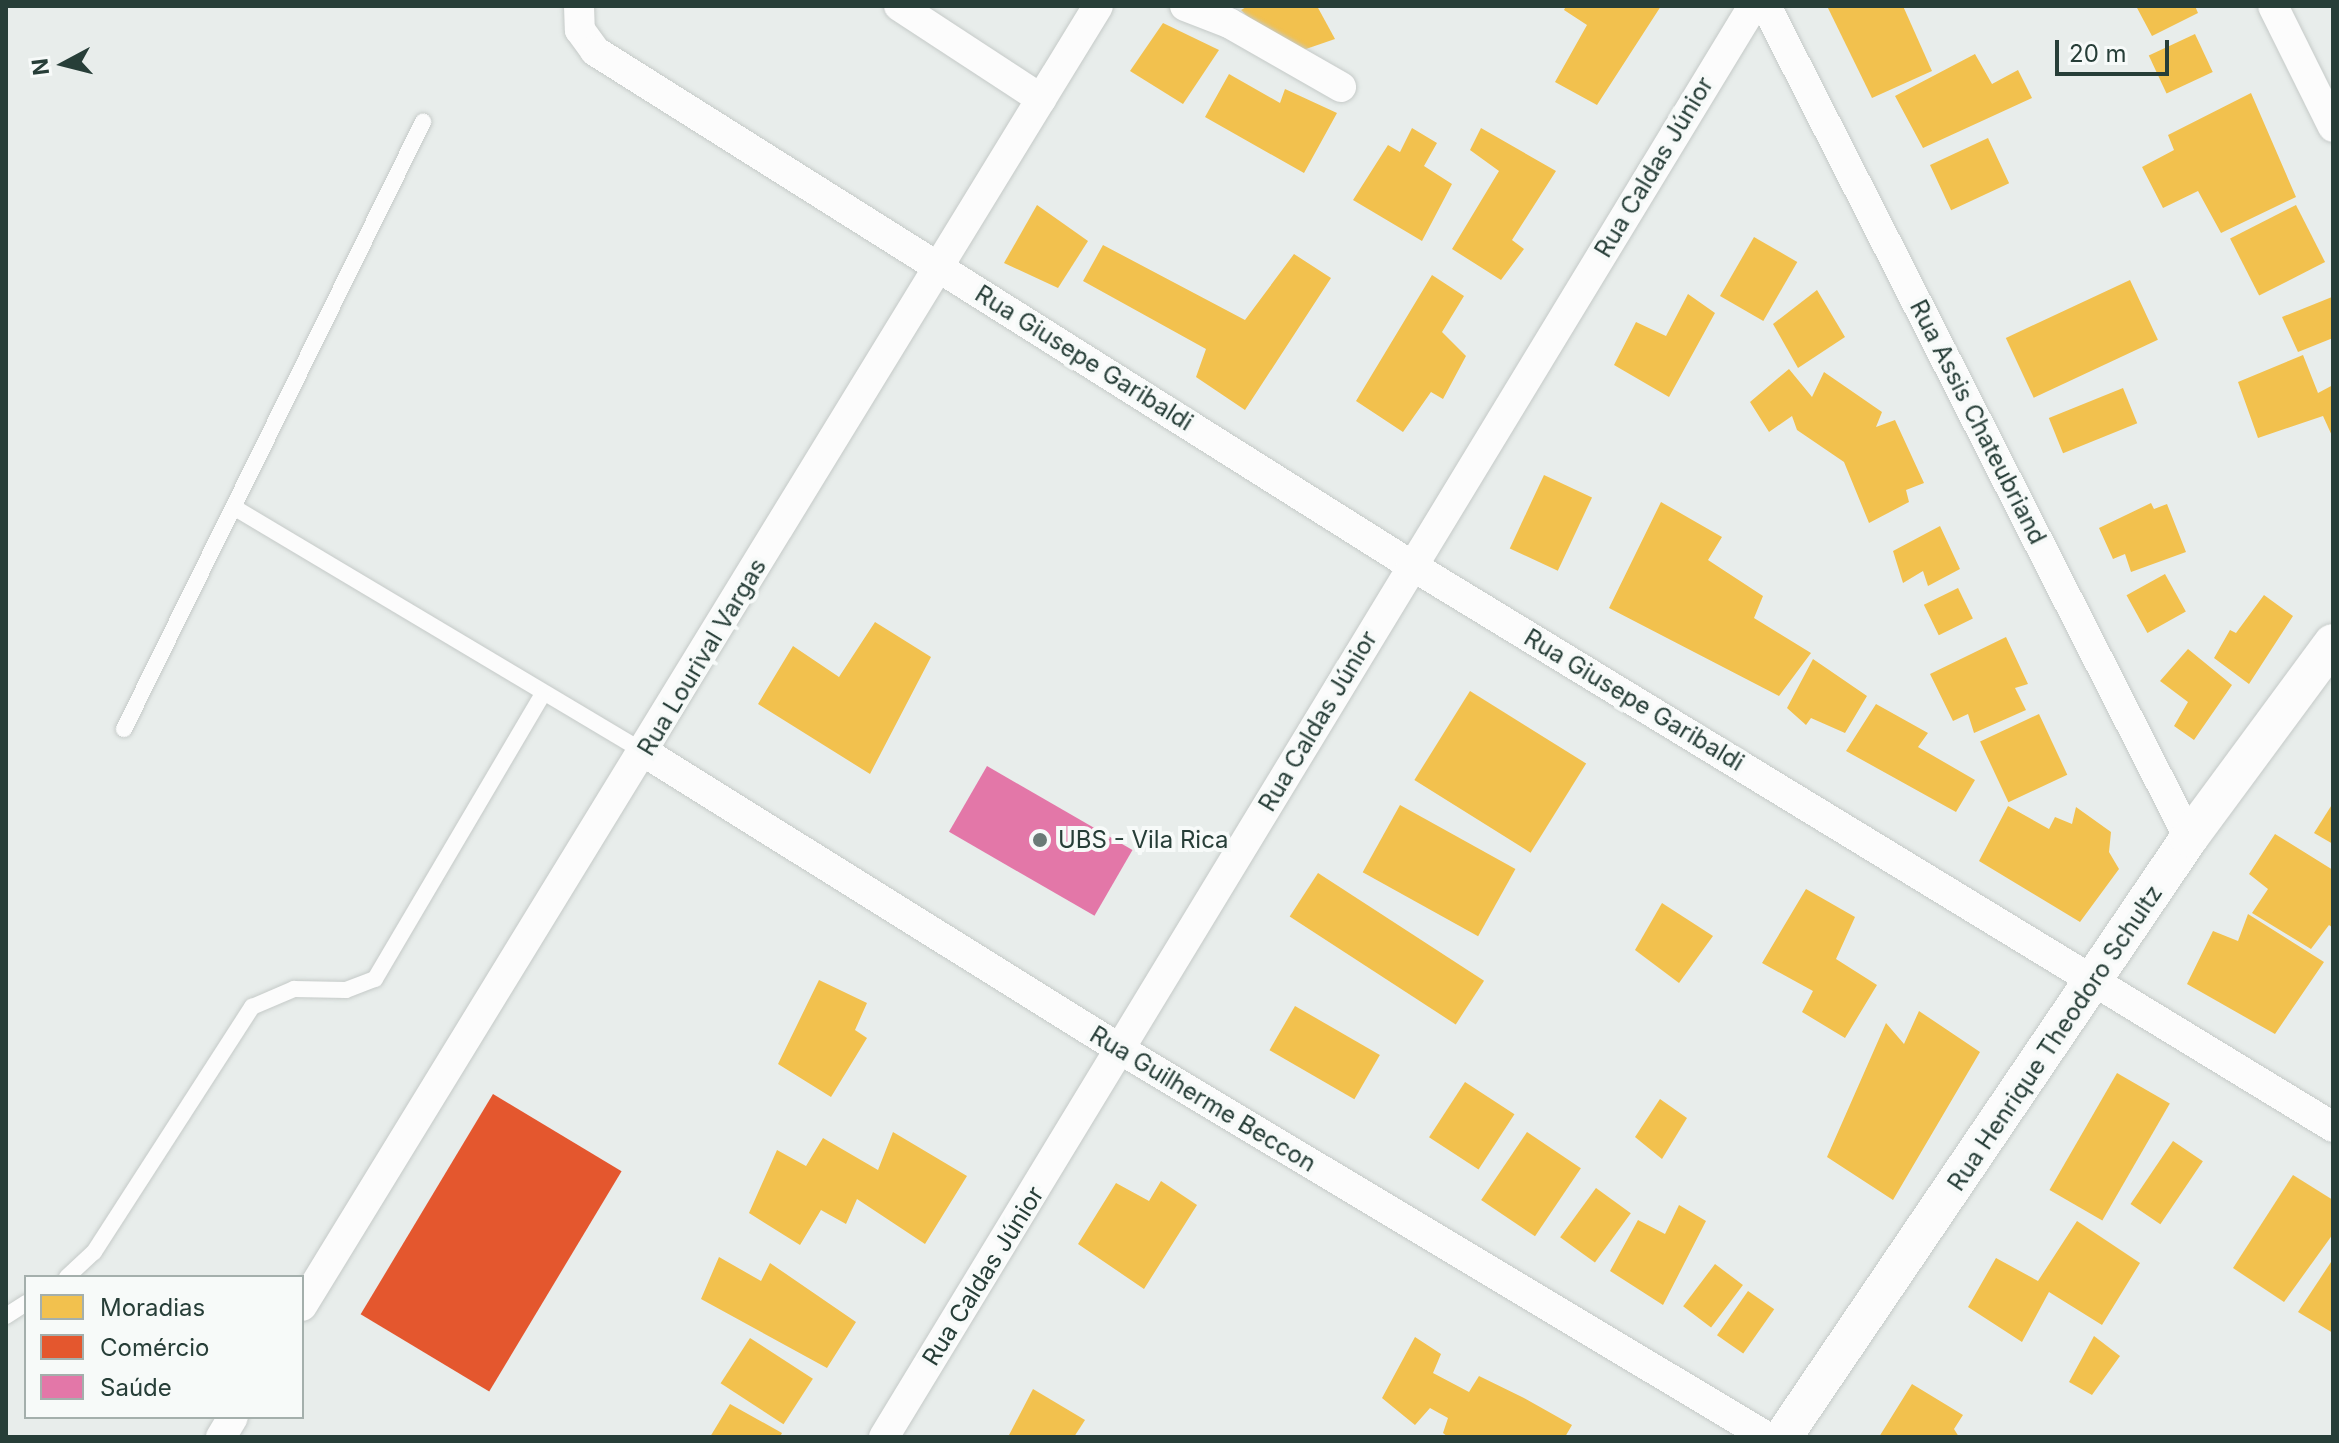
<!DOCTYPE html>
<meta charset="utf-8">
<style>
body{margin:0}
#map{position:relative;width:2339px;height:1443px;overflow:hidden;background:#e8edeb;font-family:Inter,sans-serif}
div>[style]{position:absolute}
.homes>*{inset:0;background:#f2c14e;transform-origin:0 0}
.shops>*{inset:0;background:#e4572e;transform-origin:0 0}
.health>*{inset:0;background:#e377a8;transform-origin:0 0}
.roads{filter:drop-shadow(0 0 2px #c5cac8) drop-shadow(0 0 2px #c5cac8)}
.service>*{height:16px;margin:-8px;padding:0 8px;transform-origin:8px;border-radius:8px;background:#fcfcfc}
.minor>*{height:30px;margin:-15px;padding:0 15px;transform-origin:15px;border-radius:15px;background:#fcfcfc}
.tertiary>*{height:38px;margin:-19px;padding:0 19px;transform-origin:19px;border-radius:19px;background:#fcfcfc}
.dots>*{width:22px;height:22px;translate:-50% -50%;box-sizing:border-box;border:4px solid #f7faf9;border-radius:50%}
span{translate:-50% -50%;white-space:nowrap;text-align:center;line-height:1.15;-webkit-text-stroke:8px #f7faf9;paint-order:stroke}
.street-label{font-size:24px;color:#273e38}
.poi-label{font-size:24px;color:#273e38}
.left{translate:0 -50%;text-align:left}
.frame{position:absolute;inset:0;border:8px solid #273e38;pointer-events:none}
.legend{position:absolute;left:24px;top:1275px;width:280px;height:144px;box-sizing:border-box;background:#f7faf9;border:2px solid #a4afac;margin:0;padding:10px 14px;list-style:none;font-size:24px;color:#273e38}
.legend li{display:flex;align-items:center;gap:16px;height:40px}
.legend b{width:40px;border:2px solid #a4afac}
.north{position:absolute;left:24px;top:24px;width:80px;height:80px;-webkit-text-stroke:6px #f7faf9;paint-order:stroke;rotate:263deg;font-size:22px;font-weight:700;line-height:32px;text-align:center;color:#273e38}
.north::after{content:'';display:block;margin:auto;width:28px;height:36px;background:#273e38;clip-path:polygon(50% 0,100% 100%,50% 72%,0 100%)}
.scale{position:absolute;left:2055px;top:40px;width:114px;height:36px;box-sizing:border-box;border:4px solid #273e38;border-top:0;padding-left:10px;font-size:24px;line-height:28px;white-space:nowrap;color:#273e38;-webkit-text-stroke:6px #f7faf9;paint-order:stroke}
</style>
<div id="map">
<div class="homes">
<i style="clip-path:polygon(1248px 6px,1317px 6px,1335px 39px,1303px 50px,1268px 37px,1241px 10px)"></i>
<i style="clip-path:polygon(1566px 6px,1661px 6px,1597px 105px,1555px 82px,1587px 25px,1564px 10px)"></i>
<i style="clip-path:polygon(1827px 6px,1903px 6px,1932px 71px,1872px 98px)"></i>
<i style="clip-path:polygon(2136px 6px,2195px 6px,2198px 13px,2152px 36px)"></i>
<i style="clip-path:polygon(1163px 23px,1219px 50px,1183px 104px,1130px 71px)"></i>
<i style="left:2195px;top:34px;width:42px;height:51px;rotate:65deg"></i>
<i style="clip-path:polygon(1975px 54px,1992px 84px,2018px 70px,2032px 98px,1923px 148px,1895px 96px)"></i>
<i style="clip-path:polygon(1229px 74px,1280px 103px,1285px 89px,1337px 113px,1304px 173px,1205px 117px)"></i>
<i style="clip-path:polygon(2251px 93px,2296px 197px,2221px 233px,2198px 191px,2163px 208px,2142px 167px,2174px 150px,2168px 135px)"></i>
<i style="clip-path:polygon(1412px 128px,1437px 143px,1424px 166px,1452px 184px,1422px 241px,1353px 200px,1388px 145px,1400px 152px)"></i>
<i style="clip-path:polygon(1481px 128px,1556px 171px,1512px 240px,1524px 249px,1501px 280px,1452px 249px,1499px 171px,1470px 150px)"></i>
<i style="left:1988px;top:138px;width:50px;height:64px;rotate:65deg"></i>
<i style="clip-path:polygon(1037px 205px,1088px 241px,1058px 288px,1004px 263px)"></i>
<i style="left:2296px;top:205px;width:64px;height:74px;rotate:63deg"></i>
<i style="left:1754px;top:237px;width:50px;height:68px;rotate:30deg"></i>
<i style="clip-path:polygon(1103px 245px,1245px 320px,1294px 254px,1331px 278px,1245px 410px,1196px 377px,1206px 349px,1083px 281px)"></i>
<i style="clip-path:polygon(1432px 275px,1464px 296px,1442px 332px,1466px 356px,1443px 399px,1431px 392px,1403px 432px,1356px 401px)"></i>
<i style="left:2130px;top:280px;width:66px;height:137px;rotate:65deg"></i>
<i style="clip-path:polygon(1817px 290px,1845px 337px,1798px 368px,1773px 324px)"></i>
<i style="clip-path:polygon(1688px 294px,1715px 313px,1669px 397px,1614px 365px,1636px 322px,1666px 336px)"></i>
<i style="clip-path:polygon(2332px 297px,2333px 338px,2298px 352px,2282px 317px)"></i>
<i style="clip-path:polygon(2303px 355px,2318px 393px,2333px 385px,2333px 438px,2323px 416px,2258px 438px,2238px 382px)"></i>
<i style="clip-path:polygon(1789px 369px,1812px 397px,1824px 372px,1882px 412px,1876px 427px,1895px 420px,1924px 483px,1906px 490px,1909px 502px,1869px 523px,1844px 462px,1797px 430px,1792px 416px,1769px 432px,1750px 402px)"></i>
<i style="left:2123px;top:388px;width:38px;height:80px;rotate:68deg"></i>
<i style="left:1544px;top:475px;width:53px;height:81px;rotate:25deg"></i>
<i style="clip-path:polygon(1661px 502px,1722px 537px,1708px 560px,1763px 596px,1754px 618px,1811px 653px,1779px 696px,1609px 608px)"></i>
<i style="clip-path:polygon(2151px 503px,2154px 509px,2167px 504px,2186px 552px,2131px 572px,2125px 554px,2113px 559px,2099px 528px)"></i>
<i style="clip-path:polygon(1940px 526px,1960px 569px,1928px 586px,1923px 571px,1903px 583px,1893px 551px)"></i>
<i style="left:2165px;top:574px;width:43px;height:44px;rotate:61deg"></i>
<i style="left:1958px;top:588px;width:34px;height:38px;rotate:64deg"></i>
<i style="clip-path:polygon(2264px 595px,2293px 616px,2249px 684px,2214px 658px,2230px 630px,2236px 633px)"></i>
<i style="clip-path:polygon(875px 622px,931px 657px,870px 774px,758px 704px,793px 646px,839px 677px)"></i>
<i style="clip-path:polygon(2006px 637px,2028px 684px,2015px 688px,2026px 710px,1974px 733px,1968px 714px,1953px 721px,1930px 674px)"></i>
<i style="clip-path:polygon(2188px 649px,2232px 685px,2194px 740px,2174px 726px,2188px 702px,2160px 681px)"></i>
<i style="clip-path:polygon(1813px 659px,1867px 696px,1845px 733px,1811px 718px,1806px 725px,1787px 708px)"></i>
<i style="left:1470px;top:691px;width:137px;height:105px;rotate:32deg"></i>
<i style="clip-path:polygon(1876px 704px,1928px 733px,1918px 747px,1975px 780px,1956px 812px,1846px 751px)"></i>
<i style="left:2039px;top:714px;width:67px;height:65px;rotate:65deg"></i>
<i style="clip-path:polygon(2333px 803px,2333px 844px,2314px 833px)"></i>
<i style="left:1400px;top:805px;width:132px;height:77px;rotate:29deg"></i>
<i style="clip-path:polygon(2008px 806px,2049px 829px,2055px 817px,2072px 824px,2076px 807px,2111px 832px,2109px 852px,2119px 869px,2080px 922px,1979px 861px)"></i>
<i style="clip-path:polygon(2275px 834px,2333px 870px,2333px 928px,2329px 925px,2311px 949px,2252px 913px,2268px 889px,2249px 874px)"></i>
<i style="left:1318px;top:873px;width:198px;height:52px;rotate:33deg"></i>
<i style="clip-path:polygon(1806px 889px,1855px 917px,1836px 959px,1877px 985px,1845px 1038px,1802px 1012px,1813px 991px,1762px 963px)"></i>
<i style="clip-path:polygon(1662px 903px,1713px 936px,1679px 983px,1635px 950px)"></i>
<i style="clip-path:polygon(2248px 914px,2324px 962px,2275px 1034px,2187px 984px,2213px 931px,2238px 941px)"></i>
<i style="clip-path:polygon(819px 980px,867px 1003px,855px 1030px,867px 1038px,831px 1097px,778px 1064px)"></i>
<i style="left:1295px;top:1006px;width:98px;height:51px;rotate:30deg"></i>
<i style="clip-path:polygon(1919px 1011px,1980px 1052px,1893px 1200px,1827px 1157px,1886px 1023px,1904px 1044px)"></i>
<i style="left:2117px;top:1073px;width:61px;height:135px;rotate:30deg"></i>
<i style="left:1465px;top:1082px;width:59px;height:66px;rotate:33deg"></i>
<i style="clip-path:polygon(1660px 1099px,1687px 1118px,1662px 1159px,1635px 1137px)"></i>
<i style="clip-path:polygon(893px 1132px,967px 1176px,925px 1244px,857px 1199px,846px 1224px,821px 1210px,800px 1245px,749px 1213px,777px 1150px,806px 1166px,823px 1138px,878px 1170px)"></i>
<i style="left:1527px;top:1132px;width:65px;height:82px;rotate:34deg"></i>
<i style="left:2173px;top:1141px;width:36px;height:76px;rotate:34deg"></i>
<i style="clip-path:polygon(2293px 1175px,2333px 1200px,2333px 1234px,2284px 1302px,2233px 1268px)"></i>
<i style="clip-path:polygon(1161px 1181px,1197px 1205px,1144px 1289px,1078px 1244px,1116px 1183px,1149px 1201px)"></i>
<i style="left:1596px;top:1188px;width:43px;height:61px;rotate:36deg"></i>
<i style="clip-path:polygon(1679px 1205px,1706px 1221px,1663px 1305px,1610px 1271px,1638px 1220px,1665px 1234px)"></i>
<i style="clip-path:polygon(2077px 1221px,2140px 1263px,2102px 1325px,2049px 1292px,2022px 1342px,1968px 1307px,1996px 1258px,2038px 1281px)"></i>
<i style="clip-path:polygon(719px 1257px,761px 1281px,770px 1263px,856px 1322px,827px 1368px,701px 1299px)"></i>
<i style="clip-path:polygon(2333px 1259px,2333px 1333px,2298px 1312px)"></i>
<i style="left:1715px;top:1264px;width:35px;height:53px;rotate:37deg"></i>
<i style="left:1748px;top:1291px;width:32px;height:54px;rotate:35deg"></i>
<i style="clip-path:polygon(2094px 1336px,2120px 1356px,2092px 1395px,2069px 1382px)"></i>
<i style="clip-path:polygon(1415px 1337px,1441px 1354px,1433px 1373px,1469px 1392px,1479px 1376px,1524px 1398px,1572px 1425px,1565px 1437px,1448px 1437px,1443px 1433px,1448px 1418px,1430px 1408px,1415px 1425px,1382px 1398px)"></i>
<i style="left:750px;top:1338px;width:75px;height:54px;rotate:33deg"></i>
<i style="clip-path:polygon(1912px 1384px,1963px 1415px,1954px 1429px,1959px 1437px,1879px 1437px)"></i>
<i style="clip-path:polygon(1033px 1389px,1085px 1420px,1074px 1437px,1008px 1437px)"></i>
<i style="clip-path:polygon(730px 1404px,782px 1433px,780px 1437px,710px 1437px)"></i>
</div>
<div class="shops">
<i style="left:493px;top:1094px;width:150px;height:257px;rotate:31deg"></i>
</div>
<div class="health">
<i style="left:987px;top:766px;width:168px;height:76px;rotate:30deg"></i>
</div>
<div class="roads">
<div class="service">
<i style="left:235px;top:508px;width:476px;rotate:30.8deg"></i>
<i style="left:124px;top:729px;width:677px;rotate:-63.78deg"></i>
<i style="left:67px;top:1277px;width:37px;rotate:-43deg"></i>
<i style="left:94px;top:1252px;width:292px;rotate:-57.2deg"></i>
<i style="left:252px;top:1007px;width:46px;rotate:-23.2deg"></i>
<i style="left:294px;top:989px;width:52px;rotate:1.1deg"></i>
<i style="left:346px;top:990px;width:31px;rotate:-21deg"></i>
<i style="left:375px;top:979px;width:331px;rotate:-59.5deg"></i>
<i style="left:6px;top:1316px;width:24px;rotate:-33deg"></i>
</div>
<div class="minor">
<i style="left:579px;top:6px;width:24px;rotate:88deg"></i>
<i style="left:580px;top:30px;width:26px;rotate:54deg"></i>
<i style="left:595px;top:51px;width:964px;rotate:32.21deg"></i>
<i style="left:1411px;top:565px;width:1080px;rotate:31.36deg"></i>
<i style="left:899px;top:6px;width:170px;rotate:33.2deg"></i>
<i style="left:1185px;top:6px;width:47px;rotate:21.1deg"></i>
<i style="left:1229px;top:23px;width:129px;rotate:29.7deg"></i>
<i style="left:1766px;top:6px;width:933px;rotate:63.05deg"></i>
<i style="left:2273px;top:6px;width:135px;rotate:63.6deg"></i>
<i style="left:644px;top:752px;width:565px;rotate:31.97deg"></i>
<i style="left:1123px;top:1051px;width:751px;rotate:30.94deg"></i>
<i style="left:302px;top:1306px;width:1524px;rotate:-58.52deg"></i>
<i style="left:221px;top:1437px;width:23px;rotate:-59deg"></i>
<i style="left:884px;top:1437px;width:1674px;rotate:-58.73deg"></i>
</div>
<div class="tertiary">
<i style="left:1783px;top:1437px;width:724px;rotate:-55.87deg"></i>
<i style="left:2189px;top:838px;width:242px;rotate:-53.6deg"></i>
</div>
</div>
<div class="dots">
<i style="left:1040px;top:840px;background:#6b7b77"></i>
</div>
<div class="street-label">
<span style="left:1654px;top:167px;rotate:-59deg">Rua Caldas Júnior</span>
<span style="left:1084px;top:358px;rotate:32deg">Rua Giusepe Garibaldi</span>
<span style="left:1978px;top:422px;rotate:63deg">Rua Assis Chateubriand</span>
<span style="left:702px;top:657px;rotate:-59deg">Rua Lourival Vargas</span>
<span style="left:1634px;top:700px;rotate:31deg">Rua Giusepe Garibaldi</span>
<span style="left:1318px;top:721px;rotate:-59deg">Rua Caldas Júnior</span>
<span style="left:2055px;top:1038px;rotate:-56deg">Rua Henrique Theodoro Schultz</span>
<span style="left:1203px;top:1099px;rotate:31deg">Rua Guilherme Beccon</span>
<span style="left:983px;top:1276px;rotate:-58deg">Rua Caldas Júnior</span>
</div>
<div class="poi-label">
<span class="left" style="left:1058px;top:840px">UBS - Vila Rica</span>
</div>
<div class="frame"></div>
<ul class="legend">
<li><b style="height:22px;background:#f2c14e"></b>Moradias</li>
<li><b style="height:22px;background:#e4572e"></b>Comércio</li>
<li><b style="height:22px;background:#e377a8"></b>Saúde</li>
</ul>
<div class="north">N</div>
<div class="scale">20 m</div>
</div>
